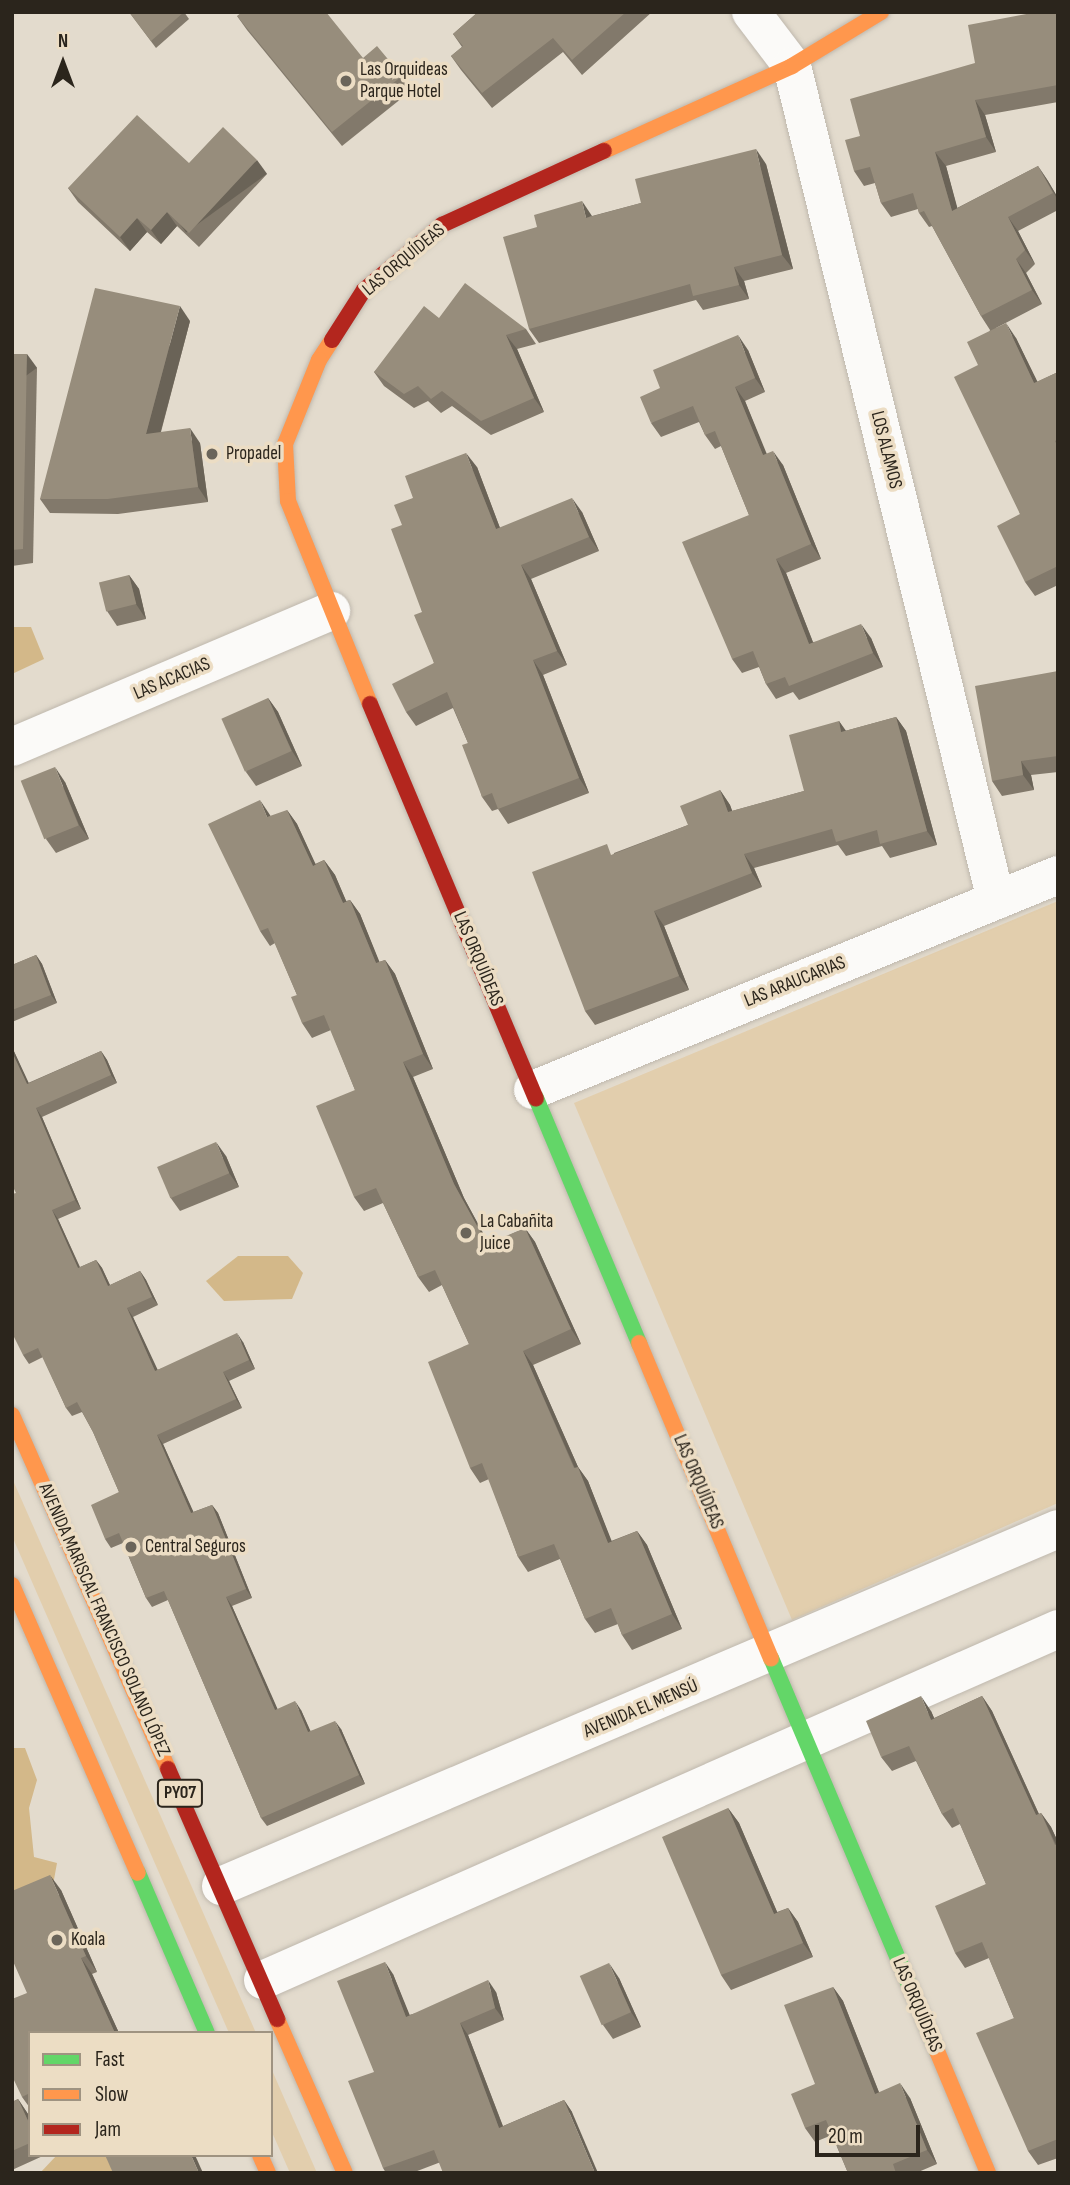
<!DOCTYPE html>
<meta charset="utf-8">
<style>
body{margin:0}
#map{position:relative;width:1070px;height:2185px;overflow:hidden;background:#e3dbcd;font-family:"Sofia Sans Condensed",sans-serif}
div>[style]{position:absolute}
.green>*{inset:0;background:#e2cead}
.forest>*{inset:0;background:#d3b889}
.roads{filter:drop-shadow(0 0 2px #bfb8ad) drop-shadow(0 0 2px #bfb8ad)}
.street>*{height:38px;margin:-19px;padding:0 19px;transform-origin:19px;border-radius:19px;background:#fbfaf8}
.fast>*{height:16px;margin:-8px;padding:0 8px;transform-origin:8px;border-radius:8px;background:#63d668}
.slow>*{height:16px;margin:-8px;padding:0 8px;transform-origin:8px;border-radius:8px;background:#ff974d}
.jam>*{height:16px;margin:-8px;padding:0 8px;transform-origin:8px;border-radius:8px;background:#b3261e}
.wall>*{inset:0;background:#82796b}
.shaded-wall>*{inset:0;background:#6a6357;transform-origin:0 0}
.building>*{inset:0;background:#978d7c;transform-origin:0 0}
.dots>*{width:19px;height:19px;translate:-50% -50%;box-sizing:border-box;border:4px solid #ecddc4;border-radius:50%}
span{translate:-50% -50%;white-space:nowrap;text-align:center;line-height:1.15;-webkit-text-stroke:7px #ecddc4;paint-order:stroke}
.shield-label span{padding:2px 5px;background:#ecddc4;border:2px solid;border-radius:5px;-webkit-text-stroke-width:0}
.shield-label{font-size:18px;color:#2b251c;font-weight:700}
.poi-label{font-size:19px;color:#2b251c}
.left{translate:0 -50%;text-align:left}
.street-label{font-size:19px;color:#2b251c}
.frame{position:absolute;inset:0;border:14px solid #2b251c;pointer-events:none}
.legend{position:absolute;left:28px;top:2031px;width:245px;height:126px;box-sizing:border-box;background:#ecddc4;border:2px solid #9f9381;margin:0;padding:9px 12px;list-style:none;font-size:21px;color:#2b251c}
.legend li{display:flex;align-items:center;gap:14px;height:35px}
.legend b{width:35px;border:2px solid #9f9381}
.north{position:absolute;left:28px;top:28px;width:70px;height:70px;-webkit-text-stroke:5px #ecddc4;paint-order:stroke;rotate:0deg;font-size:19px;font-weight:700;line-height:28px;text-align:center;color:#2b251c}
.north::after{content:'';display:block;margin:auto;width:24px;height:32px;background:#2b251c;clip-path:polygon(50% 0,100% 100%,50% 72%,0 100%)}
.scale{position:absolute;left:815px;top:2125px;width:105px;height:32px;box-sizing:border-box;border:4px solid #2b251c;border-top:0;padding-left:9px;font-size:21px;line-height:24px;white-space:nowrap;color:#2b251c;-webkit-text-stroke:5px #ecddc4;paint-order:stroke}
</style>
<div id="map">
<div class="green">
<i style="clip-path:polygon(1058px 901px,1058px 1503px,792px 1620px,574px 1103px)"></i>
<i style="clip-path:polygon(12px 1478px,256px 2033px,229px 2033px,12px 1536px)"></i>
<i style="clip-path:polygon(271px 2068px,317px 2173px,290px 2173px,271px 2130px)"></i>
</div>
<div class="forest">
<i style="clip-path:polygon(12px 627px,31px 627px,44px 659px,12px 674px)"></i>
<i style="clip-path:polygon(238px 1256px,288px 1256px,303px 1273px,292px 1299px,224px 1301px,206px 1281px)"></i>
<i style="clip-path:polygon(12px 1748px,25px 1748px,37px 1780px,29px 1808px,34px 1857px,57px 1863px,53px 1885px,12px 1909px)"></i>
<i style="clip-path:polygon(57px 2155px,108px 2155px,119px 2173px,40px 2173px)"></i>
</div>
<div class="roads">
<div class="street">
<i style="left:751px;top:12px;width:68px;rotate:52.8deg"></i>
<i style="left:792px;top:66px;width:859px;rotate:76.26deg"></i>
<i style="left:12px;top:747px;width:347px;rotate:-23.1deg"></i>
<i style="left:533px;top:1090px;width:567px;rotate:-22.27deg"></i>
<i style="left:221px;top:1886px;width:910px;rotate:-23.1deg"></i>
<i style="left:263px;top:1980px;width:869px;rotate:-23.82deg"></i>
</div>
<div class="fast">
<i style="left:536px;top:1098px;width:266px;rotate:67.2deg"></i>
<i style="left:771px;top:1658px;width:427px;rotate:67.1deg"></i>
<i style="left:138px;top:1873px;width:174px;rotate:66.7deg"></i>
</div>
<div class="slow">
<i style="left:604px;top:151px;width:206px;rotate:-24.3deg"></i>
<i style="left:792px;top:66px;width:104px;rotate:-31.2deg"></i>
<i style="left:332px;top:340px;width:24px;rotate:123deg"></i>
<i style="left:319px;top:360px;width:91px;rotate:112deg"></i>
<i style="left:285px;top:444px;width:57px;rotate:87deg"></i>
<i style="left:288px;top:501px;width:219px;rotate:68deg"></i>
<i style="left:639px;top:1343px;width:342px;rotate:67.3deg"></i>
<i style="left:12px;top:1415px;width:387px;rotate:66.2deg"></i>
<i style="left:12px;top:1585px;width:314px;rotate:66.4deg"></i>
<i style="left:277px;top:2019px;width:168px;rotate:66.2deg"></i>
<i style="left:937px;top:2051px;width:132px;rotate:67.3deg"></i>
<i style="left:260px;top:2155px;width:20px;rotate:66deg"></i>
</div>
<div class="jam">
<i style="left:332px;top:340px;width:59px;rotate:-57.4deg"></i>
<i style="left:364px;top:290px;width:102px;rotate:-39.8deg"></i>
<i style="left:442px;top:225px;width:178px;rotate:-24.6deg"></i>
<i style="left:370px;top:704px;width:428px;rotate:67.2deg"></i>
<i style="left:168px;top:1769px;width:273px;rotate:66.4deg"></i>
</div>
</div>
<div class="wall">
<i style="clip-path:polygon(129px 12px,184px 12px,189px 19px,156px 48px)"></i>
<i style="clip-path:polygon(478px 12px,652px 12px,582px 75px,563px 52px,492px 108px,461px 70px,451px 56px,462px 47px,453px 34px)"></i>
<i style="clip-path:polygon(1058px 12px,1058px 102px,985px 115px,996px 152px,946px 166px,957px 208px,1038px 166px,1048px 181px,1058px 198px,1058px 210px,1018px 231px,1035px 264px,1026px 273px,1042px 304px,996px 328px,1016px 338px,1037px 382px,1058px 372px,1058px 585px,1035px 596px,1025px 582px,1020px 514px,978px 365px,990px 330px,981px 316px,932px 226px,929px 227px,919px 213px,918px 209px,891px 217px,881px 203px,875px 183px,864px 186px,854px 171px,860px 136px)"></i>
<i style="clip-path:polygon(237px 16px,363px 58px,402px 76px,412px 90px,342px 146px,247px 30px)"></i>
<i style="clip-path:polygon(189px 163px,267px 174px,199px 247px,177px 226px,161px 244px,147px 232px,130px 251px,78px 202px,68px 188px)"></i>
<i style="clip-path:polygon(766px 164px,793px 269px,744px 281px,749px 299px,703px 310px,696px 300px,539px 343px,529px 329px,537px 227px,592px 216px,641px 203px)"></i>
<i style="clip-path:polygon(439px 318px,526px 329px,536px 344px,517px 349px,544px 412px,491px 435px,452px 406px,441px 413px,428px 401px,414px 408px,384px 386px,374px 372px)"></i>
<i style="clip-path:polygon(190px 321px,161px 432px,200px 443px,208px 502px,118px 514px,50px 513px,40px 499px)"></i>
<i style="clip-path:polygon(748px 350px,765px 392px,745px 401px,766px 454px,783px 465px,821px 559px,786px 573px,813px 642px,871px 638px,883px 667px,799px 700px,793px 692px,776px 699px,766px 684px,759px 667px,742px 673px,732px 659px,749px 515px,721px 446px,715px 449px,705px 435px,699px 422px,661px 437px,651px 423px)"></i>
<i style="clip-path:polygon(12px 354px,37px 368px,33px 563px,12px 566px)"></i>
<i style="clip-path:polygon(477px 467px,500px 528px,582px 512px,599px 551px,531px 579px,567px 665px,543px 675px,589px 793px,508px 824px,498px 809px,492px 811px,482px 797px,468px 743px,453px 708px,416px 726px,406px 712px,434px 663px,402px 525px,413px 498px)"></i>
<i style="clip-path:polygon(129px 575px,139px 589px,146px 619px,117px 626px,107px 611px)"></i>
<i style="clip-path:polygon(1058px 671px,1058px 772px,1031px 775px,1034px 790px,1002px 796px,992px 781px)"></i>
<i style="clip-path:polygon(268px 698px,278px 712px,302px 766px,256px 786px,246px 772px)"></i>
<i style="clip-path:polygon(896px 717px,906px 731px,937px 845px,890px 858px,882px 846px,846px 856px,838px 845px,754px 868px,762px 887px,664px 926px,689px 990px,595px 1025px,585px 1011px,614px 853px,688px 825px,720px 790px,730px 805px,732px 811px,804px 791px,839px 721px,845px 731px)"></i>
<i style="clip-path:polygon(65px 782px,89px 839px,56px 853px,46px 839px)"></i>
<i style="clip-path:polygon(287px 810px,297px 824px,315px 864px,324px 860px,335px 875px,346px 901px,350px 900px,360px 914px,379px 962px,385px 960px,395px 974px,433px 1069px,413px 1077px,464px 1198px,489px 1244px,525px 1228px,535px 1242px,581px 1344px,533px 1365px,578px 1467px,588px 1481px,611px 1541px,637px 1531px,647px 1545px,682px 1629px,632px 1650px,622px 1635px,618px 1624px,595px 1633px,585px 1619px,560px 1559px,528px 1572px,518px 1557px,489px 1479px,480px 1483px,470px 1468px,469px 1344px,442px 1285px,429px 1292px,418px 1277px,383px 1203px,364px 1211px,354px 1197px,355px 1090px,331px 1030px,312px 1038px,302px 1023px,297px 995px,275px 943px,270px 946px,260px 931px)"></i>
<i style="clip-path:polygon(36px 955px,42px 964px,57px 1003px,12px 1022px,12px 965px)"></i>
<i style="clip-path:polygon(12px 1047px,28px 1083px,101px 1051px,107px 1060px,117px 1083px,42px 1117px,81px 1209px,58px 1219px,80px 1267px,96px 1260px,102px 1268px,110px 1285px,140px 1271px,146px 1280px,158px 1305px,133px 1317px,157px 1370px,243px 1342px,255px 1369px,229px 1381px,242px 1408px,163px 1444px,193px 1512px,212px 1505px,218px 1513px,252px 1598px,232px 1606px,277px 1709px,301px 1710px,310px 1731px,341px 1729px,365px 1784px,267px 1826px,261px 1818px,168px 1600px,152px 1607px,146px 1598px,123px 1543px,111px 1548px,105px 1539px,119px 1492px,93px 1432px,82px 1412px,72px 1416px,66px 1408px,43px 1357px,29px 1364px,23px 1355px,16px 1193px)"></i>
<i style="clip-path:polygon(226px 1156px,239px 1187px,180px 1211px,170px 1197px)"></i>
<i style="clip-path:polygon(982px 1696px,992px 1711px,1039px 1814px,1041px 1813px,1051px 1827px,1058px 1842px,1058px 2158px,1038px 2165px,1028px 2151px,1014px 2018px,989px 1958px,965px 1968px,955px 1953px,986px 1884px,960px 1824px,952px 1828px,942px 1814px,916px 1761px,892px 1771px,881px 1757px,931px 1711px,934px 1718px)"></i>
<i style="clip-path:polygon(728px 1808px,739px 1823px,777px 1912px,788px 1908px,798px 1922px,813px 1957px,731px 1990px,721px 1975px)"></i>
<i style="clip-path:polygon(61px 1890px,97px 1972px,92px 1974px,119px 2033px,30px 2033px,30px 2108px,22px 2097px,27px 1993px)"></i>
<i style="clip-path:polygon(393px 1974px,409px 2015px,496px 1992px,504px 2020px,468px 2035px,503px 2126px,564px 2100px,572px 2112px,412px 2173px,386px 2173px,383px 2168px,374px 2072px)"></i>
<i style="clip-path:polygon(619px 1978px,641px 2027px,613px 2039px,603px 2025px)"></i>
<i style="clip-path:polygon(833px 1987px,843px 2001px,879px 2092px,910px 2098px,937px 2164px,916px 2173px,848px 2173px,832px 2135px,815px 2142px,805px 2128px,815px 2084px)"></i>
<i style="clip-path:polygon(18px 2099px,30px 2117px,30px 2155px,45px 2155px,12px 2170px,12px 2102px)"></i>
</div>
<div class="shaded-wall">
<i style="clip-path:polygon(975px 100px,985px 115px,996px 152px,986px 137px)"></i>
<i style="clip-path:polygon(756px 149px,766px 164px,793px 269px,782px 255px)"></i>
<i style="clip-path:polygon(935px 152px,946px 166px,962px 225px,952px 211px)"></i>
<i style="left:257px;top:160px;width:17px;height:100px;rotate:54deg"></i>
<i style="clip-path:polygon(1038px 166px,1048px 181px,1058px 198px,1058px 200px)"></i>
<i style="clip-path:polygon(582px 201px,592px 216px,586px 218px)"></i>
<i style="clip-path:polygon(167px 212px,177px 226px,161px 244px,151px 230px)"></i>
<i style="clip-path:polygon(1008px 217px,1018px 231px,1035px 264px,1025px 250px)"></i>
<i style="clip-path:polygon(137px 218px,147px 232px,130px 251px,120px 237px)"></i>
<i style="clip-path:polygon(1016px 259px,1026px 273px,1042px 304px,1032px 290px)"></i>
<i style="clip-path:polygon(734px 267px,744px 281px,749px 299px,739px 285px)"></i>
<i style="clip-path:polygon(180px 306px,190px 321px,156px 449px,146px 434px)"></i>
<i style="clip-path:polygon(1006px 323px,1016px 338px,1045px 397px,1034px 383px)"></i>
<i style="clip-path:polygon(506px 335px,517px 349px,544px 412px,534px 398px)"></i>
<i style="clip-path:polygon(738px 335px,748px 350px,765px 392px,755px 378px)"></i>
<i style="left:27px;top:354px;width:17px;height:195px;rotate:54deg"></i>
<i style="clip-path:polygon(735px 387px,745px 401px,773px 469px,763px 455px)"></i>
<i style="clip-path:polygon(190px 428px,200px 443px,208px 502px,198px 487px)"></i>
<i style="clip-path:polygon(773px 451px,783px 465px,821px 559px,811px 544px)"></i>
<i style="clip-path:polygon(466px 453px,477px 467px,506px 544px,496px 529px)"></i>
<i style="clip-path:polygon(572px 498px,582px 512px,599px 551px,589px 537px)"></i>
<i style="clip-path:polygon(776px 559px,786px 573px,819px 658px,809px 644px)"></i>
<i style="clip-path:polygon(521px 565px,531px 579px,567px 665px,557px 651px)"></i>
<i style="clip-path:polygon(129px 575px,139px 589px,146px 619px,136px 604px)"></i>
<i style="clip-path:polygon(861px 624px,871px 638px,883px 667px,873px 653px)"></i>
<i style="clip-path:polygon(533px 660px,543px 675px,589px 793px,579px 778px)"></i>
<i style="clip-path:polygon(268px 698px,278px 712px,302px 766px,292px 751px)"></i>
<i style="clip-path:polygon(896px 717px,906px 731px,937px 845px,927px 831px)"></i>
<i style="clip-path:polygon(839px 721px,849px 735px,841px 732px)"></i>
<i style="clip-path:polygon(1021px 761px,1031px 775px,1034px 790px,1023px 775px)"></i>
<i style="clip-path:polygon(55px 767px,65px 782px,89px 839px,79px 825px)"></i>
<i style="clip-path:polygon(720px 790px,730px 805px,738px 826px,728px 812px)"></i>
<i style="clip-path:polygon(260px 800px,270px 815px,277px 831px,267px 817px)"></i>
<i style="clip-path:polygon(287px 810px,297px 824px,323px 880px,313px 866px)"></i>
<i style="clip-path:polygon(744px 854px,754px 868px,762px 887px,752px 873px)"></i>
<i style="clip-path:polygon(324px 860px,335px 875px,353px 917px,343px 903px)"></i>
<i style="clip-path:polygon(350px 900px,360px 914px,386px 978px,376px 963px)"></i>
<i style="clip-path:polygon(654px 911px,664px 926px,689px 990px,679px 976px)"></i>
<i style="clip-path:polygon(36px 955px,42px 964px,57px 1003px,51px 995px)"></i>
<i style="clip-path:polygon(385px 960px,395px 974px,433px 1069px,423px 1054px)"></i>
<i style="clip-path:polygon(12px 1047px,33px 1092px,27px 1084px,12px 1052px)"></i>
<i style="clip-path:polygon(101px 1051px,107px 1060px,117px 1083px,111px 1075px)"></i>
<i style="clip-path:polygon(403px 1062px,413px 1077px,464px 1198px,497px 1259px,487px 1244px,454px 1184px)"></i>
<i style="clip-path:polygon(36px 1108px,42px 1117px,81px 1209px,75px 1200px)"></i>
<i style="clip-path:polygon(216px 1142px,226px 1156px,239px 1187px,229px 1173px)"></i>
<i style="clip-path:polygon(52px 1210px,58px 1219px,84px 1277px,78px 1268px)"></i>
<i style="clip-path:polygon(525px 1228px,535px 1242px,581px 1344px,571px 1329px)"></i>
<i style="clip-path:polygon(96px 1260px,102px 1268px,114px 1294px,108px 1286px)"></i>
<i style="clip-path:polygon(140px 1271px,146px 1280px,158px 1305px,152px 1297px)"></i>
<i style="clip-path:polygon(127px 1308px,133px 1317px,162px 1379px,155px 1371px)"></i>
<i style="clip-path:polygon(237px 1333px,243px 1342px,255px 1369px,249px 1360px)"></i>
<i style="clip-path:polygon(523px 1351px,533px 1365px,582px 1476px,578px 1467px,588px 1481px,618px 1557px,608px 1543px)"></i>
<i style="clip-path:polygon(223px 1372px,229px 1381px,242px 1408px,236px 1399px)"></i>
<i style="clip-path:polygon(157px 1435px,163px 1444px,198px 1522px,191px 1513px)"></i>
<i style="clip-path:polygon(212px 1505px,218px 1513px,252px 1598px,246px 1589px)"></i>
<i style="clip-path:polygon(637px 1531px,647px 1545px,682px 1629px,672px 1614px)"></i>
<i style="clip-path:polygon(226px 1597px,232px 1606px,282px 1719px,275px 1710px)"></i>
<i style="clip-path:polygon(921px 1696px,931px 1711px,941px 1734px,931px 1720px)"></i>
<i style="clip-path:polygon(982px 1696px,992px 1711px,1046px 1830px,1036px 1815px)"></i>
<i style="clip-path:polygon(295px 1701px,301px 1710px,315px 1741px,308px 1732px)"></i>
<i style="clip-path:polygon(335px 1721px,341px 1729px,365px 1784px,359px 1775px)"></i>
<i style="clip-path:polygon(728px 1808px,739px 1823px,784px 1928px,774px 1914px)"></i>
<i style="clip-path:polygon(1041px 1813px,1051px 1827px,1058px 1842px,1058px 1849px)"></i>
<i style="clip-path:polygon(50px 1875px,61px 1890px,97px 1972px,86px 1956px)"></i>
<i style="clip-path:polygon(788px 1908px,798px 1922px,813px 1957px,803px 1943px)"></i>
<i style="clip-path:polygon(81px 1958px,92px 1974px,119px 2033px,115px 2033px)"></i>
<i style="clip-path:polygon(385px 1962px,393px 1974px,415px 2028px,406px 2017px)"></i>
<i style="clip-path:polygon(609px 1963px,619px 1978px,641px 2027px,631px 2012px)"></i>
<i style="clip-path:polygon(488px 1980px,496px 1992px,504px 2020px,495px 2008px)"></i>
<i style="clip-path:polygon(833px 1987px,843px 2001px,885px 2108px,875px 2094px)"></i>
<i style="clip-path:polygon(460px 2023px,468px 2035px,508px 2140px,499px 2128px)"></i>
<i style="clip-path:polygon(900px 2083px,910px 2098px,937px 2164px,927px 2150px)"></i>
<i style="clip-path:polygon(18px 2099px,30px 2117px,30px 2125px)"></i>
<i style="clip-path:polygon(564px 2100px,572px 2112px,598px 2173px,595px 2173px)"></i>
<i style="clip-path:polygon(191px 2155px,195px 2155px,203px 2173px,199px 2173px)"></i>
</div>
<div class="building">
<i style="clip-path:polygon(129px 12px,184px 12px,151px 41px)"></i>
<i style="clip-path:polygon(242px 12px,326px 12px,363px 58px,377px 46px,402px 76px,332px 132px,237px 16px)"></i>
<i style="clip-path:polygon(478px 12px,626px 12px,572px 60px,553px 38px,482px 93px,451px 56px,463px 46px,453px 34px)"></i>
<i style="clip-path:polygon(1037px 12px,1058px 12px,1058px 85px,975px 100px,986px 137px,935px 152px,952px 211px,1038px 166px,1053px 193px,1008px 217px,1025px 250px,1016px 259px,1032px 290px,981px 316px,924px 211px,919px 213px,913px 193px,881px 203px,870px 167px,854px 171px,845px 140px,860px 136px,850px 99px,975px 63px,968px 25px)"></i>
<i style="clip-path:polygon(137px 115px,189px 163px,223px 127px,257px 160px,189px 233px,167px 212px,151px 230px,137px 218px,120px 237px,68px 188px)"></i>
<i style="clip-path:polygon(756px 149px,782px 255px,734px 267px,739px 285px,693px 296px,690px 284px,529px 329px,503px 237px,537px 227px,534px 215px,582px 201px,586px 218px,641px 203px,635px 179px)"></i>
<i style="clip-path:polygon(465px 283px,526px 329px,506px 335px,534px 398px,481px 421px,442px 391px,431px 399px,418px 386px,404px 394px,374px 372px,424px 306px,439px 318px)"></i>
<i style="clip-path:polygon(95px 288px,180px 306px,146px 434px,190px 428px,198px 487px,108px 499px,40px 499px)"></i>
<i style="clip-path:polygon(1006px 323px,1034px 383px,1058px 372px,1058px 439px,1055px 441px,1058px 447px,1058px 566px,1025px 582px,997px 526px,1020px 514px,954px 377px,978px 365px,967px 342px)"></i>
<i style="clip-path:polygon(738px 335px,755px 378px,735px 387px,763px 455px,773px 451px,811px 544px,776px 559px,809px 644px,861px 624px,873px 653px,789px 686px,785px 677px,766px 684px,753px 651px,732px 659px,682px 542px,749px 515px,715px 431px,705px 435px,693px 406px,651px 423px,640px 397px,660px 388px,653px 370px)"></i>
<i style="clip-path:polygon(12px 354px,27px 354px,23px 549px,12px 550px)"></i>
<i style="clip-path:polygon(466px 453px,496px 529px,572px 498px,589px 537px,521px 565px,557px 651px,533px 660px,579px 778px,498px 809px,492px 793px,482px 797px,462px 745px,468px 743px,447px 692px,406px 712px,392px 684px,434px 663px,414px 615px,422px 612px,391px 529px,402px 525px,394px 505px,413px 498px,405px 476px)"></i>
<i style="left:129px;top:575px;width:30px;height:31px;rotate:76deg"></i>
<i style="clip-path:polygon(1058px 671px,1058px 756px,1021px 761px,1023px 775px,992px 781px,975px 686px)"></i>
<i style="left:268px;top:698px;width:58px;height:51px;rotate:66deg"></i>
<i style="clip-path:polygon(896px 717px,927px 831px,880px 844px,877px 830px,836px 842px,832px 829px,744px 854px,752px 873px,654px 911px,679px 976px,585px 1011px,532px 872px,607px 844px,611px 855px,688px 825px,680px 806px,720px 790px,728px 812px,804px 791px,789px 735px,839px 721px,841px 732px)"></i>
<i style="left:55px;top:767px;width:63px;height:37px;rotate:68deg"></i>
<i style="clip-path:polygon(260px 800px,267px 817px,287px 810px,313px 866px,324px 860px,343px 903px,350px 900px,376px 963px,385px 960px,423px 1054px,403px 1062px,454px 1184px,487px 1244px,525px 1228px,571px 1329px,523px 1351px,574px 1468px,578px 1467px,608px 1543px,637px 1531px,672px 1614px,622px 1635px,611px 1608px,585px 1619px,554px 1544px,518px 1557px,482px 1463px,470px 1468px,428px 1362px,469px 1344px,435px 1270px,418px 1277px,376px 1188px,354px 1197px,316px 1106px,355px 1090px,324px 1015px,302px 1023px,291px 997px,297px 995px,268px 928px,260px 931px,208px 824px)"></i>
<i style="clip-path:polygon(36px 955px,51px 995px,12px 1010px,12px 965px)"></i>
<i style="clip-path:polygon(101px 1051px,111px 1075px,36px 1108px,75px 1200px,52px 1210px,78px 1268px,96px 1260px,108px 1286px,140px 1271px,152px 1297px,127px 1308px,155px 1371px,237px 1333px,249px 1360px,223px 1372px,236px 1399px,157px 1435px,191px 1513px,212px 1505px,246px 1589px,226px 1597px,275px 1710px,295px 1701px,308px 1732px,335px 1721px,359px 1775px,261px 1818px,164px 1591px,146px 1598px,119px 1533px,105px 1539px,91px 1505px,119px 1492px,93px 1432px,77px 1402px,66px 1408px,38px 1348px,23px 1355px,12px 1333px,12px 1194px,16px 1193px,12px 1185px,12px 1052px,27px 1084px)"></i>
<i style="left:216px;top:1142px;width:34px;height:64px;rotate:67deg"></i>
<i style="clip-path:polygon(921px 1696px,931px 1720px,982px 1696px,1036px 1815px,1041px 1813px,1055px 1845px,1058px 1844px,1058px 2139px,1028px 2151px,976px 2033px,1014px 2018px,982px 1942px,955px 1953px,935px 1906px,986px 1884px,953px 1808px,942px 1814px,909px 1746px,881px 1757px,866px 1721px)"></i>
<i style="clip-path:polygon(728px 1808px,774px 1914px,788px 1908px,803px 1943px,721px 1975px,662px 1837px)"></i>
<i style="clip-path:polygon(50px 1875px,86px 1956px,81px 1958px,115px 2033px,30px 2033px,30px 2093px,22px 2097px,12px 2076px,12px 1999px,27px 1993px,12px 1959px,12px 1891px)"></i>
<i style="clip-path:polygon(385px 1962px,406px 2017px,488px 1980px,495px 2008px,460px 2023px,499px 2128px,564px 2100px,595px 2173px,443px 2173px,434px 2150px,383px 2168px,348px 2081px,374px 2072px,337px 1981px)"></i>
<i style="left:609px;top:1963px;width:54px;height:32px;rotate:66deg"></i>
<i style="clip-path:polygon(833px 1987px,875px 2094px,900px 2083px,927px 2150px,893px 2164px,896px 2173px,848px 2173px,826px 2120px,805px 2128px,791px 2094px,815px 2084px,784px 2005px)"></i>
<i style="clip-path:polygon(18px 2099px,30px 2125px,30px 2143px,12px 2151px,12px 2102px)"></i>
<i style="clip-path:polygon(105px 2155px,191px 2155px,199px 2173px,113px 2173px)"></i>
</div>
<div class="dots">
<i style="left:346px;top:81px;background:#6b655a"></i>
<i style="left:212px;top:454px;background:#6b655a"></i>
<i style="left:466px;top:1233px;background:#6b655a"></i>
<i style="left:131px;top:1547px;background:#6b655a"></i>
<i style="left:57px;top:1940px;background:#6b655a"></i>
</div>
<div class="shield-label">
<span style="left:180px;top:1793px">PY07</span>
</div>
<div class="poi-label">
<span class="left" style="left:360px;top:81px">Las Orquideas<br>Parque Hotel</span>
<span class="left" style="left:226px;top:454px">Propadel</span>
<span class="left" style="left:480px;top:1233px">La Cabañita<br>Juice</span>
<span class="left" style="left:145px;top:1547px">Central Seguros</span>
<span class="left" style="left:71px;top:1940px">Koala</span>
</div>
<div class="street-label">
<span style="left:404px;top:260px;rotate:-40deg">LAS ORQUÍDEAS</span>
<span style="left:886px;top:450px;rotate:76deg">LOS ALAMOS</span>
<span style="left:172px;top:679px;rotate:-23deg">LAS ACACIAS</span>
<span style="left:478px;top:959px;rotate:67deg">LAS ORQUÍDEAS</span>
<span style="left:795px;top:982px;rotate:-22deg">LAS ARAUCARIAS</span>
<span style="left:698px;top:1482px;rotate:67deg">LAS ORQUÍDEAS</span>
<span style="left:104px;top:1620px;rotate:66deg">AVENIDA MARISCAL FRANCISCO SOLANO LÓPEZ</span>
<span style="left:641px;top:1709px;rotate:-23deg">AVENIDA EL MENSÚ</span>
<span style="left:917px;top:2005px;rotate:67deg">LAS ORQUÍDEAS</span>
</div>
<div class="frame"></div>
<ul class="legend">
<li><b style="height:9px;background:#63d668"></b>Fast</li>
<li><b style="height:9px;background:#ff974d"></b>Slow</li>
<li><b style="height:9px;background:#b3261e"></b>Jam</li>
</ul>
<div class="north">N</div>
<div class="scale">20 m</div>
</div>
